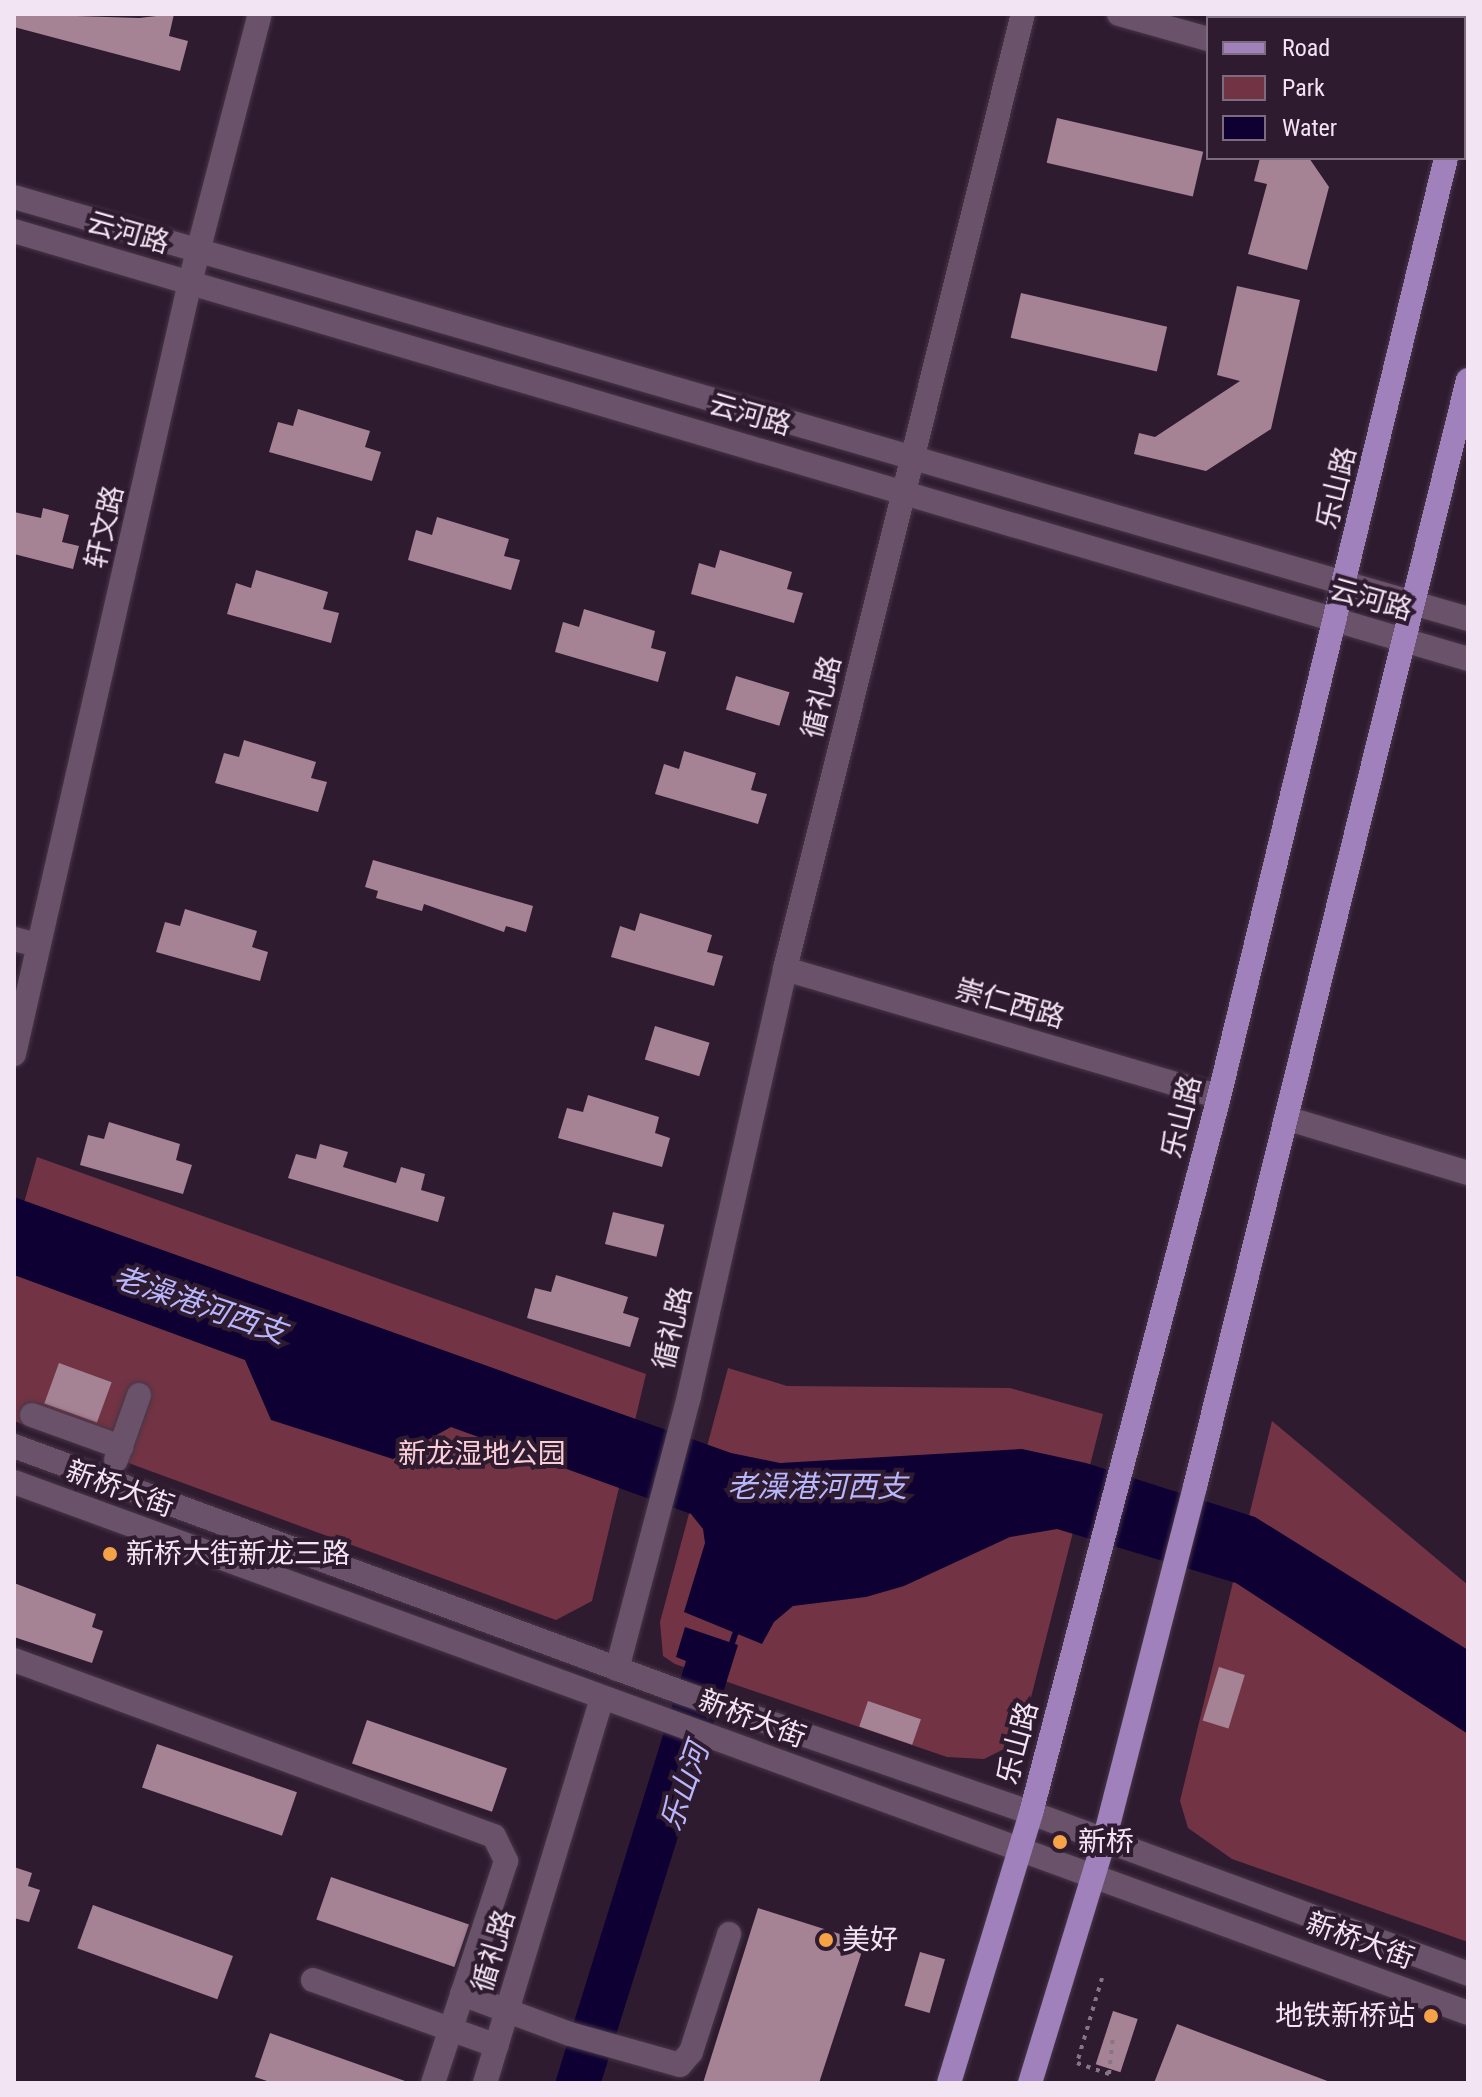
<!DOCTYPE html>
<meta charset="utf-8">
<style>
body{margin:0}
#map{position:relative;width:1482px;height:2097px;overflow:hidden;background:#2f1b30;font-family:"Roboto Condensed","Noto Sans SC",sans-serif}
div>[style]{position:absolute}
.green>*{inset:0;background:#723444}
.water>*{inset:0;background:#0e0033}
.stream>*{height:6px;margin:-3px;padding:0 3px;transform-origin:3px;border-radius:3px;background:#0e0033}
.building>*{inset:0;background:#a58395;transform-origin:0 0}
.path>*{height:4px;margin-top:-2px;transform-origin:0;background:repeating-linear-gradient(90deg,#867587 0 4px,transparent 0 10px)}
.roads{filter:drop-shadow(0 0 2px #463647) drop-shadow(0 0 2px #463647)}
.minor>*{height:24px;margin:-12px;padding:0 12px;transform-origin:12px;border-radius:12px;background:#69526a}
.major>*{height:24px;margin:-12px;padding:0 12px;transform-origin:12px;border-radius:12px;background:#a181bc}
.dots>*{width:22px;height:22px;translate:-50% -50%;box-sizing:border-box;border:4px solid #2f1b30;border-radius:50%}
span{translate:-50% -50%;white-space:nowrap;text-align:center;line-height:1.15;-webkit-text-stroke:8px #2f1b30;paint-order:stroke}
.street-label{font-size:28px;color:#f2e4f2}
.park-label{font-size:28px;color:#f9ced7}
.poi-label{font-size:28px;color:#f2e4f2}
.left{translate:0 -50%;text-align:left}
.right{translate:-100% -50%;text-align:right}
.water-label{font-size:30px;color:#b8b7fd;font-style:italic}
.frame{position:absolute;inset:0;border:16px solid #f2e4f2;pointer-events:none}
.legend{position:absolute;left:1206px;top:16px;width:260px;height:144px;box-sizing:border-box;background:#2f1b30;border:2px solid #7d6b7e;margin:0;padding:10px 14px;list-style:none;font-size:24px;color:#f2e4f2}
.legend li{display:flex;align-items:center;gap:16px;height:40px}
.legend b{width:40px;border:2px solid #7d6b7e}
</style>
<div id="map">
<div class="green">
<i style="clip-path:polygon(37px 1157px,646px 1374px,592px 1601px,556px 1620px,14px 1421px,14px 1238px)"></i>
<i style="clip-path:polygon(728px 1368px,787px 1386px,1010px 1388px,1103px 1414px,1025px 1721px,1010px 1746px,984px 1759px,947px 1757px,675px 1664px,663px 1656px,660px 1622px)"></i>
<i style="clip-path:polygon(1272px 1421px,1468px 1585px,1468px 1942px,1232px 1859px,1188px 1828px,1180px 1801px)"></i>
</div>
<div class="water">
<i style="clip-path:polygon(14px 1197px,731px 1453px,780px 1463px,1022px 1449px,1086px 1463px,1255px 1517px,1468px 1650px,1468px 1734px,1236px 1583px,1057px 1529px,1010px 1537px,904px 1586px,866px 1597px,793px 1606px,774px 1622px,762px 1644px,684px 1612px,705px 1543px,703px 1529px,691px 1514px,451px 1427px,393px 1459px,271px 1420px,245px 1360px,14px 1275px)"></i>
<i style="clip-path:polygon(685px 1627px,738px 1645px,601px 2083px,555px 2083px,686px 1661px,676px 1657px)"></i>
</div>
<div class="stream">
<i style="left:730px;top:1649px;width:24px;rotate:-71deg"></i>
</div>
<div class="building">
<i style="clip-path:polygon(14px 14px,139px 18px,174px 14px,169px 36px,188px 41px,180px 71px,14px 27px)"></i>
<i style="left:1057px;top:118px;width:150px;height:46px;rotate:13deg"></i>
<i style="clip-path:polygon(1260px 158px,1309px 158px,1329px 187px,1307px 270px,1248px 254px,1267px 184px,1254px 181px)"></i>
<i style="clip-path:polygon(1237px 286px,1300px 300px,1271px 429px,1206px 471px,1134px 454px,1139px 433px,1155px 437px,1240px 381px,1217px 375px)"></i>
<i style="left:1021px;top:293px;width:150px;height:46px;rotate:13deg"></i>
<i style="clip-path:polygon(298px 409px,370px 431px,365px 447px,381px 452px,372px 481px,269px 452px,278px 422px,293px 426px)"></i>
<i style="clip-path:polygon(43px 508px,69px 515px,62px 542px,79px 546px,73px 569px,14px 554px,14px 512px,41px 518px)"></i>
<i style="clip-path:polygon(437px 517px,509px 539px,504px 556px,520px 560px,511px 590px,408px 560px,416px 530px,432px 535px)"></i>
<i style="clip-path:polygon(720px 550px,792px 572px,787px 589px,803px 593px,794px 623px,691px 594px,699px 563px,715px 568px)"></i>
<i style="clip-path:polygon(256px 570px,328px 592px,323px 609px,339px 613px,331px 643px,227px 614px,236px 583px,251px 588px)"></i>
<i style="clip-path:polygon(584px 609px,655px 631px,651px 648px,666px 652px,658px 682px,555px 652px,563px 622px,579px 627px)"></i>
<i style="left:736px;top:676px;width:56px;height:35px;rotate:17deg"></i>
<i style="clip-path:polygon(244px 740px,316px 762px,311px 778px,327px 782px,318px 812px,215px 783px,224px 753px,239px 757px)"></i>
<i style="clip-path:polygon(684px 751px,756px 773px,751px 790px,767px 794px,758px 824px,655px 794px,664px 764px,679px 769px)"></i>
<i style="clip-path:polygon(373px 860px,533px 906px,526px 932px,506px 926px,504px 932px,424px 904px,422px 911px,376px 898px,378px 891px,365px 887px)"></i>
<i style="clip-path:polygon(185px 909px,257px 931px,252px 947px,268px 952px,260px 981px,156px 952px,165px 922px,180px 926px)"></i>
<i style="clip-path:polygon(640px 913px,712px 935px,707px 952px,723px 956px,714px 986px,611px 957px,620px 926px,635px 931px)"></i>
<i style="left:655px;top:1026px;width:57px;height:35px;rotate:17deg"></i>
<i style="clip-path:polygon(588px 1095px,659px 1117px,655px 1133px,670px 1138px,662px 1167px,558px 1138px,567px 1108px,583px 1112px)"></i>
<i style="clip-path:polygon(109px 1122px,180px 1144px,176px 1160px,192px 1165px,183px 1194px,80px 1165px,88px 1135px,104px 1139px)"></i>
<i style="clip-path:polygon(320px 1144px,348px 1152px,343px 1167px,396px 1183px,401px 1167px,425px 1174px,421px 1190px,445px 1197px,438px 1222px,288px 1178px,296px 1154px,316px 1159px)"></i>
<i style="left:613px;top:1212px;width:53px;height:33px;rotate:14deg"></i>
<i style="clip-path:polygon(556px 1275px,628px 1297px,623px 1313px,639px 1318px,630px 1347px,527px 1318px,535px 1288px,551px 1292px)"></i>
<i style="left:59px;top:1363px;width:56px;height:43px;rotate:20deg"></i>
<i style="clip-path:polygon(14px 1583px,96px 1614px,92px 1627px,103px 1631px,92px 1663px,14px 1637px)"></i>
<i style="left:1219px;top:1667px;width:27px;height:56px;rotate:17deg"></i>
<i style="left:868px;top:1701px;width:56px;height:27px;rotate:19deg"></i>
<i style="left:367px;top:1720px;width:148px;height:46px;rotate:19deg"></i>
<i style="left:157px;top:1744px;width:148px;height:46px;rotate:19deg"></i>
<i style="clip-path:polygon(14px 1867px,32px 1873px,28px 1886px,40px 1890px,29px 1922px,14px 1918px)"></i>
<i style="left:331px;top:1877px;width:146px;height:45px;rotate:19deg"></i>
<i style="left:93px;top:1905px;width:149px;height:46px;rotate:20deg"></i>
<i style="clip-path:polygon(758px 1908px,865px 1942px,819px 2083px,703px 2083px)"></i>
<i style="left:920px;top:1952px;width:26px;height:56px;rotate:16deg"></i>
<i style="left:1113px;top:2011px;width:26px;height:56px;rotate:18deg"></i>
<i style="clip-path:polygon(1177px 2024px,1330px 2082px,1329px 2083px,1154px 2083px)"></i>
<i style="clip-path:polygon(270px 2033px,405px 2081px,404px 2083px,273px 2083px,255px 2077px)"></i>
</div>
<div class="path">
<i style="left:1102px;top:1978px;width:89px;rotate:106.4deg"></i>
<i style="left:1077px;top:2063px;width:34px;rotate:19deg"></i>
<i style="left:1109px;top:2074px;width:37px;rotate:-84deg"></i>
</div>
<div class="roads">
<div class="minor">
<i style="left:1119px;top:14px;width:92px;rotate:15.7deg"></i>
<i style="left:14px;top:197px;width:1514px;rotate:16.18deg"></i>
<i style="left:14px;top:231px;width:1516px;rotate:16.4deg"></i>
<i style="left:14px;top:939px;width:25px;rotate:14deg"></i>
<i style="left:785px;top:969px;width:452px;rotate:16.4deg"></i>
<i style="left:14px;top:1054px;width:792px;rotate:-77.16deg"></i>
<i style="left:190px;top:282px;width:277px;rotate:-75.4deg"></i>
<i style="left:1289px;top:1119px;width:187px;rotate:16.8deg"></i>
<i style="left:32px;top:1415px;width:95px;rotate:19.8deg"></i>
<i style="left:14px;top:1446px;width:713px;rotate:20.26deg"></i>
<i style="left:683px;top:1693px;width:368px;rotate:19deg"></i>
<i style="left:1031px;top:1813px;width:466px;rotate:20.2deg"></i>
<i style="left:116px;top:1460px;width:69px;rotate:-70.5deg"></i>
<i style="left:14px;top:1482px;width:1548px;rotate:20.06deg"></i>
<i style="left:14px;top:1660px;width:511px;rotate:20.14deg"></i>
<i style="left:494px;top:1836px;width:28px;rotate:64deg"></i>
<i style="left:506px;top:1861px;width:234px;rotate:108.2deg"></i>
<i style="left:617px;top:1669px;width:282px;rotate:-75.2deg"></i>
<i style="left:689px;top:1396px;width:438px;rotate:-77.3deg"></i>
<i style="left:785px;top:969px;width:984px;rotate:-76.01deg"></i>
<i style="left:313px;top:1980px;width:195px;rotate:19.7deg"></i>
<i style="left:462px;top:1994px;width:115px;rotate:20.3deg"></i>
<i style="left:570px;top:2034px;width:114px;rotate:15.7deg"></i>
<i style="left:680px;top:2065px;width:17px;rotate:-50deg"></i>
<i style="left:691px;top:2052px;width:124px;rotate:-72.1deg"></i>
<i style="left:485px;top:2083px;width:402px;rotate:-73.1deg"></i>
</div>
<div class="major">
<i style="left:1464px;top:79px;width:17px;rotate:-77deg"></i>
<i style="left:949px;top:2083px;width:282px;rotate:-73.1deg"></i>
<i style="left:1031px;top:1813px;width:740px;rotate:-75.29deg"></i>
<i style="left:1219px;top:1097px;width:966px;rotate:-76.41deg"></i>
<i style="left:1030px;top:2083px;width:253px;rotate:-73deg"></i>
<i style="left:1104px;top:1841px;width:366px;rotate:-75.6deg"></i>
<i style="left:1195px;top:1487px;width:1140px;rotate:-76.15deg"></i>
</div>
</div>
<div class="dots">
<i style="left:110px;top:1554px;background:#f6a246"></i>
<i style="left:1060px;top:1842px;background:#f6a246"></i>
<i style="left:826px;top:1940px;background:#f6a246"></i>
<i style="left:1431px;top:2016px;background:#f6a246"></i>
</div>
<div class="street-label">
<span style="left:128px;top:233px;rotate:16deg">云河路</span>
<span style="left:750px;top:415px;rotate:16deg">云河路</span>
<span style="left:1337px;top:488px;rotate:-76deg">乐山路</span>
<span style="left:105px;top:527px;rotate:-77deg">轩文路</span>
<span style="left:1371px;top:600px;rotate:16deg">云河路</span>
<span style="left:822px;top:697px;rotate:-76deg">循礼路</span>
<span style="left:1010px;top:1004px;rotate:16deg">崇仁西路</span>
<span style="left:1182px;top:1117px;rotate:-76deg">乐山路</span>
<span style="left:673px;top:1328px;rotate:-77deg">循礼路</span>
<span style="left:120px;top:1489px;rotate:20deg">新桥大街</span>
<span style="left:752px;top:1719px;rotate:21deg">新桥大街</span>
<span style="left:1018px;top:1743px;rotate:-75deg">乐山路</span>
<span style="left:1360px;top:1941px;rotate:20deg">新桥大街</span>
<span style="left:494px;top:1951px;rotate:-73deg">循礼路</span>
</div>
<div class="park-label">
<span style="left:482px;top:1454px">新龙湿地公园</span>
</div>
<div class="poi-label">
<span class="left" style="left:126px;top:1554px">新桥大街新龙三路</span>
<span class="left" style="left:1078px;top:1842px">新桥</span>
<span class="left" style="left:842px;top:1940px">美好</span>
<span class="right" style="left:1415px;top:2016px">地铁新桥站</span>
</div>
<div class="water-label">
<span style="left:200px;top:1305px;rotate:19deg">老澡港河西支</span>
<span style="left:817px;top:1487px">老澡港河西支</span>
<span style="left:685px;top:1787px;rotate:-71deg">乐山河</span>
</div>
<div class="frame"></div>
<ul class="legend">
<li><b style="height:10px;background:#a181bc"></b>Road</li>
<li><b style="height:22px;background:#723444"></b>Park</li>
<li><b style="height:22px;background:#0e0033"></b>Water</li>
</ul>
</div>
